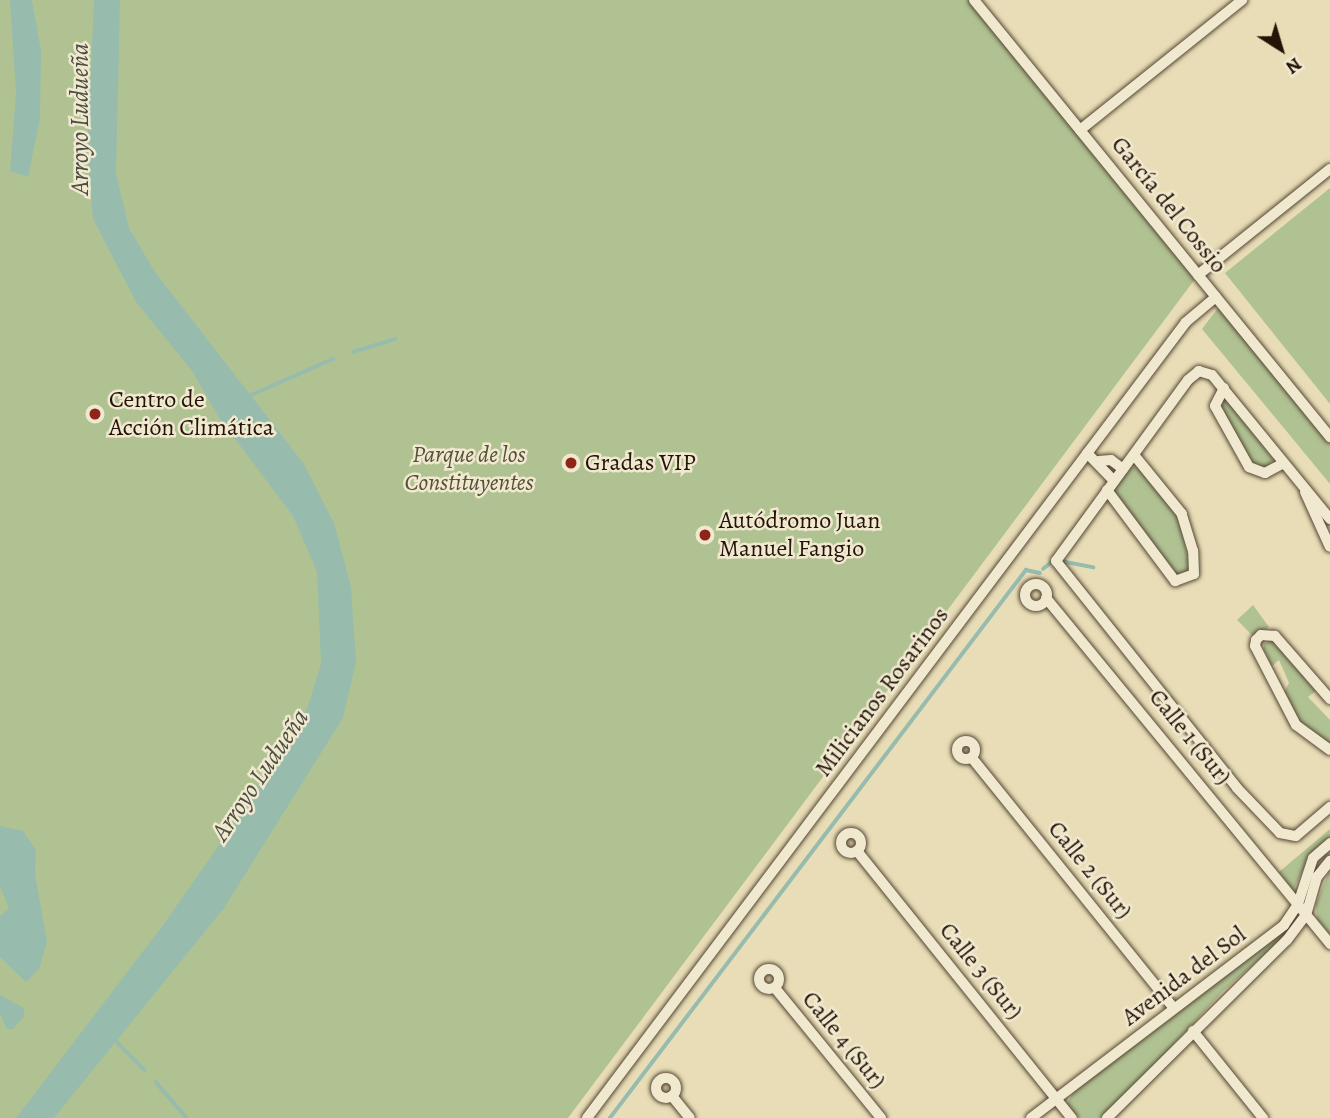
<!DOCTYPE html>
<meta charset="utf-8">
<style>
body{margin:0}
#map{position:relative;width:1330px;height:1118px;overflow:hidden;background:#e8ddb6;font-family:Alegreya,serif}
div>[style]{position:absolute}
.green>*{inset:0;background:#b0c292}
.water>*{inset:0;background:#97bcae}
.stream>*{height:3.5px;margin:-1.75px;padding:0 1.75px;transform-origin:1.75px;border-radius:1.75px;background:#97bcae}
.roads{filter:drop-shadow(0 0 2px #554634) drop-shadow(0 0 2px #554634)}
.minor>*{height:10px;margin:-5px;padding:0 5px;transform-origin:5px;border-radius:5px;background:#f0e9d0}
.minor>.ring{margin:-5px;padding:0;box-sizing:content-box;background:none;border:10px solid #f0e9d0;border-radius:50%}
.dots>*{width:19px;height:19px;translate:-50% -50%;box-sizing:border-box;border:4px solid #f0e9d0;border-radius:50%}
span{translate:-50% -50%;white-space:nowrap;text-align:center;line-height:1.15;-webkit-text-stroke:5px #f0e9d0;paint-order:stroke}
.street-label{font-size:24px;color:#241308}
.poi-label{font-size:24px;color:#241308}
.left{translate:0 -50%;text-align:left}
.park-label{font-size:24px;color:#555038;font-style:italic}
.water-label{font-size:26px;color:#4c4e42;font-style:italic}
.north{position:absolute;left:1246px;top:14px;width:70px;height:70px;-webkit-text-stroke:5px #f0e9d0;paint-order:stroke;rotate:143deg;font-size:19px;font-weight:700;line-height:28px;text-align:center;color:#241308}
.north::after{content:'';display:block;margin:auto;width:24px;height:32px;background:#241308;clip-path:polygon(50% 0,100% 100%,50% 72%,0 100%)}
</style>
<div id="map">
<div class="green">
<i style="clip-path:polygon(0 0,974px 0,1198px 275px,568px 1118px,0 1118px)"></i>
<i style="clip-path:polygon(1330px 188px,1330px 404px,1225px 273px)"></i>
<i style="clip-path:polygon(1221px 304px,1330px 437px,1330px 484px,1202px 329px)"></i>
<i style="clip-path:polygon(1223px 394px,1273px 459px,1266px 469px,1255px 467px,1218px 404px)"></i>
<i style="clip-path:polygon(1138px 467px,1174px 510px,1180px 523px,1190px 568px,1179px 577px,1114px 491px,1127px 468px)"></i>
<i style="clip-path:polygon(1253px 605px,1269px 627px,1253px 636px,1237px 620px)"></i>
<i style="clip-path:polygon(1272px 639px,1316px 691px,1308px 697px,1330px 720px,1330px 745px,1305px 728px,1293px 712px,1284px 692px,1289px 683px,1279px 660px,1272px 666px,1264px 650px,1264px 644px)"></i>
<i style="clip-path:polygon(1330px 829px,1330px 839px,1310px 856px,1293px 890px,1279px 872px)"></i>
<i style="clip-path:polygon(1330px 869px,1330px 934px,1317px 919px,1316px 904px)"></i>
<i style="clip-path:polygon(1292px 919px,1297px 920px,1286px 935px,1223px 991px,1130px 1091px,1100px 1118px,1079px 1118px,1067px 1104px,1074px 1091px)"></i>
</div>
<div class="water">
<i style="clip-path:polygon(10px 0,32px 0,41px 51px,40px 118px,28px 177px,10px 171px,16px 93px)"></i>
<i style="clip-path:polygon(94px 0,120px 0,116px 173px,129px 228px,155px 272px,304px 464px,334px 523px,351px 587px,356px 662px,343px 718px,224px 908px,54px 1118px,16px 1118px,163px 925px,243px 811px,307px 709px,321px 664px,317px 572px,293px 516px,220px 419px,192px 371px,136px 302px,93px 219px,87px 154px)"></i>
<i style="clip-path:polygon(0 826px,23px 831px,36px 850px,35px 874px,47px 942px,39px 969px,26px 982px,0 957px,0 916px,9px 908px,0 887px)"></i>
<i style="clip-path:polygon(0 995px,24px 1008px,24px 1016px,13px 1029px,7px 1029px,0 1014px)"></i>
</div>
<div class="stream">
<i style="left:353px;top:352px;width:44px;rotate:-17.2deg"></i>
<i style="left:249px;top:396px;width:92px;rotate:-23.8deg"></i>
<i style="left:1061px;top:561px;width:33px;rotate:11deg"></i>
<i style="left:1043px;top:569px;width:13px;rotate:-39deg"></i>
<i style="left:115px;top:1040px;width:42px;rotate:45deg"></i>
<i style="left:156px;top:1082px;width:48px;rotate:49.3deg"></i>
<i style="left:610px;top:1118px;width:688px;rotate:-52.8deg"></i>
<i style="left:1026px;top:570px;width:14px;rotate:12deg"></i>
</div>
<div class="roads">
<div class="minor">
<i style="left:974px;top:0;width:564px;rotate:50.83deg"></i>
<i style="left:1080px;top:130px;width:208px;rotate:-38.7deg"></i>
<i style="left:1198px;top:275px;width:169px;rotate:-38.8deg"></i>
<i style="left:1224px;top:388px;width:20px;rotate:117deg"></i>
<i style="left:1215px;top:406px;width:70px;rotate:60.9deg"></i>
<i style="left:1249px;top:467px;width:17px;rotate:21deg"></i>
<i style="left:1265px;top:473px;width:21px;rotate:-28deg"></i>
<i style="left:1087px;top:453px;width:39px;rotate:46deg"></i>
<i style="left:1099px;top:461px;width:12px;rotate:-5deg"></i>
<i style="left:1111px;top:460px;width:15px;rotate:37deg"></i>
<i style="left:1107px;top:490px;width:114px;rotate:53.2deg"></i>
<i style="left:1175px;top:581px;width:20px;rotate:-20deg"></i>
<i style="left:1194px;top:574px;width:23px;rotate:-92deg"></i>
<i style="left:1193px;top:551px;width:39px;rotate:-107deg"></i>
<i style="left:1182px;top:514px;width:76px;rotate:-129.1deg"></i>
<i style="left:1305px;top:492px;width:60px;rotate:65.6deg"></i>
<i style="left:1330px;top:519px;width:186px;rotate:-129.3deg"></i>
<i style="left:1212px;top:375px;width:14px;rotate:-163deg"></i>
<i style="left:1199px;top:371px;width:14px;rotate:141deg"></i>
<i style="left:1188px;top:380px;width:224px;rotate:126.1deg"></i>
<i style="left:1056px;top:561px;width:290px;rotate:51.4deg"></i>
<i style="left:1237px;top:788px;width:62px;rotate:46.3deg"></i>
<i style="left:1280px;top:833px;width:16px;rotate:11deg"></i>
<i style="left:1296px;top:836px;width:45px;rotate:-40.5deg"></i>
<i class="ring" style="left:1025px;top:584px;width:12px;height:12px"></i>
<i style="left:1046px;top:598px;width:448px;rotate:50.6deg"></i>
<i style="left:1330px;top:699px;width:84px;rotate:-131.1deg"></i>
<i style="left:1275px;top:636px;width:14px;rotate:-176deg"></i>
<i style="left:1261px;top:635px;width:7px;rotate:135deg"></i>
<i style="left:1256px;top:640px;width:6px;rotate:99deg"></i>
<i style="left:1255px;top:646px;width:89px;rotate:62.6deg"></i>
<i style="left:1296px;top:725px;width:42px;rotate:36.3deg"></i>
<i class="ring" style="left:957px;top:741px;width:8px;height:8px"></i>
<i style="left:972px;top:758px;width:321px;rotate:51.1deg"></i>
<i class="ring" style="left:841px;top:833px;width:10px;height:10px"></i>
<i style="left:857px;top:851px;width:343px;rotate:51.2deg"></i>
<i class="ring" style="left:759px;top:969px;width:10px;height:10px"></i>
<i style="left:775px;top:988px;width:168px;rotate:50.8deg"></i>
<i style="left:1193px;top:1031px;width:112px;rotate:51.2deg"></i>
<i class="ring" style="left:656px;top:1078px;width:10px;height:10px"></i>
<i style="left:672px;top:1096px;width:28px;rotate:51deg"></i>
<i style="left:587px;top:1118px;width:996px;rotate:-53.04deg"></i>
<i style="left:1186px;top:322px;width:39px;rotate:-40deg"></i>
<i style="left:1031px;top:1118px;width:318px;rotate:-37.3deg"></i>
<i style="left:1284px;top:925px;width:25px;rotate:-56deg"></i>
<i style="left:1298px;top:904px;width:48px;rotate:-71.9deg"></i>
<i style="left:1313px;top:858px;width:23px;rotate:-41deg"></i>
<i style="left:1107px;top:1118px;width:253px;rotate:-44.7deg"></i>
<i style="left:1287px;top:940px;width:31px;rotate:-53deg"></i>
<i style="left:1306px;top:915px;width:40px;rotate:-74deg"></i>
<i style="left:1317px;top:877px;width:21px;rotate:-51deg"></i>
</div>
</div>
<div class="dots">
<i style="left:95px;top:414px;background:#8f2418"></i>
<i style="left:571px;top:463px;background:#8f2418"></i>
<i style="left:705px;top:535px;background:#8f2418"></i>
</div>
<div class="street-label">
<span style="left:1169px;top:205px;rotate:51deg">García del Cossio</span>
<span style="left:882px;top:692px;rotate:-53deg">Milicianos Rosarinos</span>
<span style="left:1190px;top:737px;rotate:51deg">Calle 1 (Sur)</span>
<span style="left:1090px;top:870px;rotate:51deg">Calle 2 (Sur)</span>
<span style="left:981px;top:971px;rotate:51deg">Calle 3 (Sur)</span>
<span style="left:1184px;top:976px;rotate:-37deg">Avenida del Sol</span>
<span style="left:844px;top:1040px;rotate:51deg">Calle 4 (Sur)</span>
</div>
<div class="poi-label">
<span class="left" style="left:109px;top:414px">Centro de<br>Acción Climática</span>
<span class="left" style="left:585px;top:463px">Gradas VIP</span>
<span class="left" style="left:719px;top:535px">Autódromo Juan<br>Manuel Fangio</span>
</div>
<div class="park-label">
<span style="left:469px;top:469px">Parque de los<br>Constituyentes</span>
</div>
<div class="water-label">
<span style="left:80px;top:119px;rotate:-90deg">Arroyo Ludueña</span>
<span style="left:260px;top:775px;rotate:-56deg">Arroyo Ludueña</span>
</div>
<div class="north">N</div>
</div>
